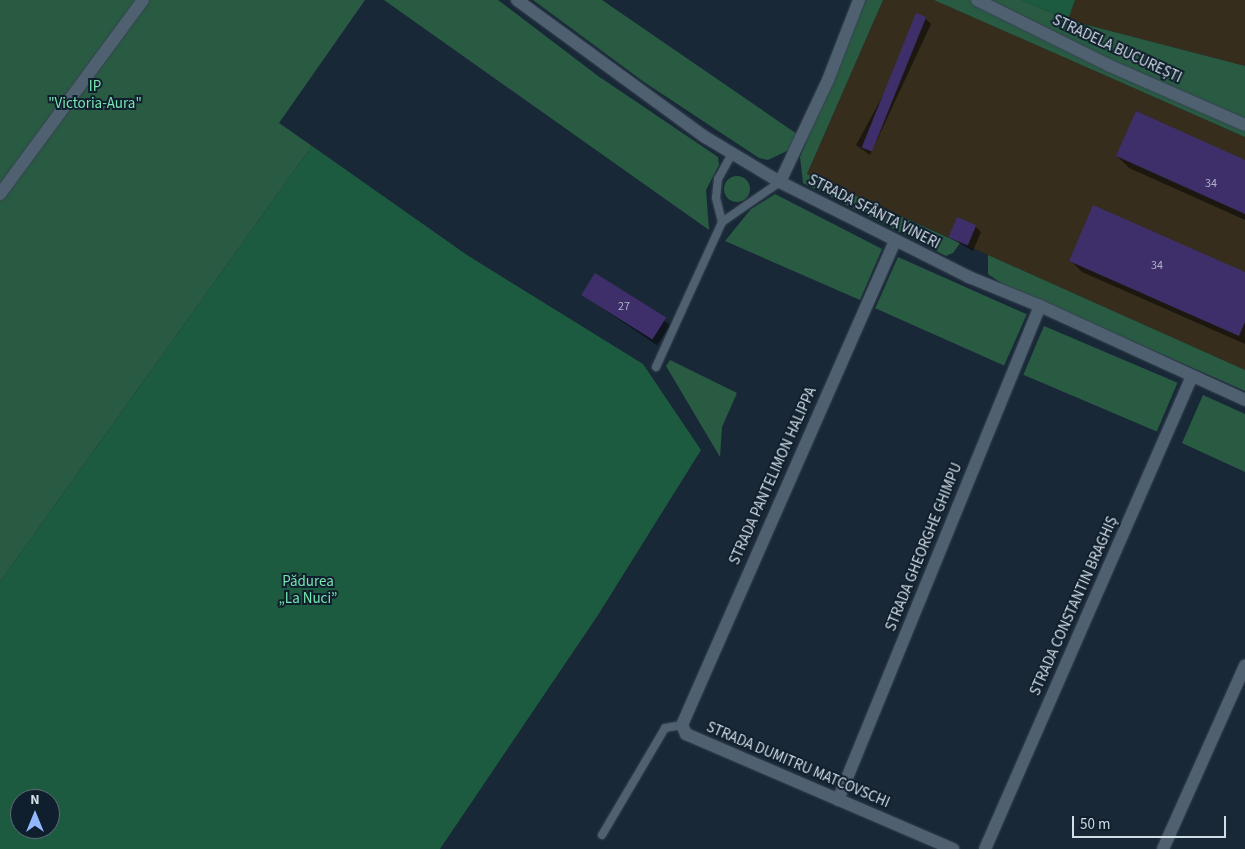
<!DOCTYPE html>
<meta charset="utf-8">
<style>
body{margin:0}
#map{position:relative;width:1245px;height:849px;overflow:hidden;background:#192837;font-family:"Source Sans 3",sans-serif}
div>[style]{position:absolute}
.industrial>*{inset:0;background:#362d1d}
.green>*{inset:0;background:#295b43;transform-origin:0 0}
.round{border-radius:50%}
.forest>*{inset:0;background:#1c5b3f}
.shadow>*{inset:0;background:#0007;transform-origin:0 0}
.building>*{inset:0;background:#3e2f6b;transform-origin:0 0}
.roads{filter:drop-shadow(0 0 1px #36424e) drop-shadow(0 0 1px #36424e)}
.service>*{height:8px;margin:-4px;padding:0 4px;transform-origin:4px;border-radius:4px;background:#4f6071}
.minor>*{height:12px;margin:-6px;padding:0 6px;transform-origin:6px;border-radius:6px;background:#4f6071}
.tertiary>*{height:12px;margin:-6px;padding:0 6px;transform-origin:6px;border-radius:6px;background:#4f6071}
span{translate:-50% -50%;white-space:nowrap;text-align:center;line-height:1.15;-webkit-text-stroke:4px #101f2d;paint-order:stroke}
.number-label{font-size:12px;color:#aeb2c7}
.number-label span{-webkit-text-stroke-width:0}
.street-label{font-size:15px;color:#d3dde6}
.park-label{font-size:15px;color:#77e6b0}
.north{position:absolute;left:10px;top:789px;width:50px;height:50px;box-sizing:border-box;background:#101f2d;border:1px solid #5e6b77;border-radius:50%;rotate:0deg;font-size:14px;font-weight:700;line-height:20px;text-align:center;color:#d3dde6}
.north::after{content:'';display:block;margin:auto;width:18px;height:22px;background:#92b7fd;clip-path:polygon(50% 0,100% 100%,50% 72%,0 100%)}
.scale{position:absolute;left:1072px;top:816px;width:154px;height:22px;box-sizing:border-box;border:2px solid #d3dde6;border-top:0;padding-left:6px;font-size:15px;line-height:18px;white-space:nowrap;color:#d3dde6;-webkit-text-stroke:4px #101f2d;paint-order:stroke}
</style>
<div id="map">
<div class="industrial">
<i style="clip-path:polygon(883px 0,934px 0,1245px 137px,1245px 370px,807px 174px)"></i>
<i style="clip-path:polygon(1075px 0,1245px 0,1245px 66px,1068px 20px)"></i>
</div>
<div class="green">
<i style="clip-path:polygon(0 0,365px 0,279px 123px,312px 146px,0 582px)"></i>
<i style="clip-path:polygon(384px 0,498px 0,598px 76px,718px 157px,719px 165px,706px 190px,709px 230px)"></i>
<i style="clip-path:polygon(533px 0,602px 0,797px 134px,789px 150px,768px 160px,759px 158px,644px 82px)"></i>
<i style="clip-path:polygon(866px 0,883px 0,807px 174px,960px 243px,953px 253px,946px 256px,803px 183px,800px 157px)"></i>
<i style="clip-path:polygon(934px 0,1022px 0,1068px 20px,1245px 66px,1245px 137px)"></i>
<i class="round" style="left:724px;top:176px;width:26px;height:26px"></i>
<i style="clip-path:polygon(775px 194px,882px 249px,860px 300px,725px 241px,751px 209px)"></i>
<i style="clip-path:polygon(988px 255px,1245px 370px,1245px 391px,1001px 283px,988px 274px)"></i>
<i style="left:898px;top:257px;width:141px;height:56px;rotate:24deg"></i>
<i style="left:1044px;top:326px;width:145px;height:53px;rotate:23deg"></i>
<i style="clip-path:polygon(670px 360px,737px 393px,722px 427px,720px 457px,666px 366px)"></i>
<i style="clip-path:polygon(1203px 395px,1245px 414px,1245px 472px,1182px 443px)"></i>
</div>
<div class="forest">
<i style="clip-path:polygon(1022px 0,1075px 0,1068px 20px)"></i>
<i style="clip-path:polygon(evenodd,312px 146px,467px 255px,643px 364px,701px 450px,598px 615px,440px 849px,0 849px,0 582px,312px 146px,20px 799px,50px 799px,50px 829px,20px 829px,20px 799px)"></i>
</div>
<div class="shadow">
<i style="clip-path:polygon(925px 18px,931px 24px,870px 155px,856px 145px)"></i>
<i style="clip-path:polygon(1117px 156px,1245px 161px,1245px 220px,1129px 168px)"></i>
<i style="clip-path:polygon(975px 226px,981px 232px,973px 251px,949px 237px)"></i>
<i style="clip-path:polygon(1070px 260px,1245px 273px,1245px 344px,1082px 272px)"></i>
<i style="left:596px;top:275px;width:90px;height:24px;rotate:34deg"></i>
</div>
<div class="building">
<i style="left:916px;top:13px;width:11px;height:145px;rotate:22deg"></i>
<i style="clip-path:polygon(1136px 111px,1245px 160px,1245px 214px,1116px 156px)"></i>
<i style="clip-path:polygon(1093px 205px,1245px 272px,1245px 322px,1239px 336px,1069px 261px)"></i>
<i style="left:957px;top:217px;width:21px;height:22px;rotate:23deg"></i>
<i style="left:595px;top:273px;width:84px;height:26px;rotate:32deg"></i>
</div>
<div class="roads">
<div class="service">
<i style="left:722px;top:222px;width:25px;rotate:-104deg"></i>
<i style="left:716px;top:198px;width:19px;rotate:-84deg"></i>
<i style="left:718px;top:179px;width:29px;rotate:-61deg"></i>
<i style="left:656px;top:367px;width:159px;rotate:-65.5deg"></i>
<i style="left:722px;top:222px;width:70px;rotate:-34.6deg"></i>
<i style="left:602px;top:835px;width:124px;rotate:-59.5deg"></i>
<i style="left:665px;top:728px;width:17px;rotate:-10deg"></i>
</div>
<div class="minor">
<i style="left:977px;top:0;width:148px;rotate:26.4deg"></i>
<i style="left:1110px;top:66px;width:147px;rotate:23.6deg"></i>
<i style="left:780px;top:182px;width:113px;rotate:-64.8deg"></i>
<i style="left:828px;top:80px;width:86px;rotate:-68.8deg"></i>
<i style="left:0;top:194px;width:241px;rotate:-53.6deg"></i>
<i style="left:895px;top:241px;width:529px;rotate:113.75deg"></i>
<i style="left:682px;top:725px;width:10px;rotate:66deg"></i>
<i style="left:686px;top:734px;width:291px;rotate:23.3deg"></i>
<i style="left:838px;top:800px;width:534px;rotate:-67.76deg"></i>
<i style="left:985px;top:849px;width:516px;rotate:-66.36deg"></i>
<i style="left:1163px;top:849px;width:201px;rotate:-65.9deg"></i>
</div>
<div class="tertiary">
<i style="left:517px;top:0;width:233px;rotate:36.1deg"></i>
<i style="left:705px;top:137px;width:87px;rotate:31deg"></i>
<i style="left:780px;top:182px;width:212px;rotate:26.7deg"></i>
<i style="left:969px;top:277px;width:77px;rotate:22.2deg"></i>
<i style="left:1040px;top:306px;width:226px;rotate:24.6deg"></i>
</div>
</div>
<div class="number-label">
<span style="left:1211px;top:184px">34</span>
<span style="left:1157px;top:266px">34</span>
<span style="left:624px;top:307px">27</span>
</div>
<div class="street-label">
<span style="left:1117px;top:49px;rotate:25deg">STRADELA BUCUREȘTI</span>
<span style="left:874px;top:212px;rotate:27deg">STRADA SFÂNTA VINERI</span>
<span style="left:773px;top:476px;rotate:-66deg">STRADA PANTELIMON HALIPPA</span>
<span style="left:924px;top:547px;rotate:-68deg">STRADA GHEORGHE GHIMPU</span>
<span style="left:1074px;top:606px;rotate:-66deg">STRADA CONSTANTIN BRAGHIŞ</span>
<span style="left:798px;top:765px;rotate:23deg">STRADA DUMITRU MATCOVSCHI</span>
</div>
<div class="park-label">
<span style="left:95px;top:95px">IP<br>"Victoria-Aura"</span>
<span style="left:308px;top:590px">Pădurea<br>„La Nuci”</span>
</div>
<div class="north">N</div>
<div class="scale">50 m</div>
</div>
